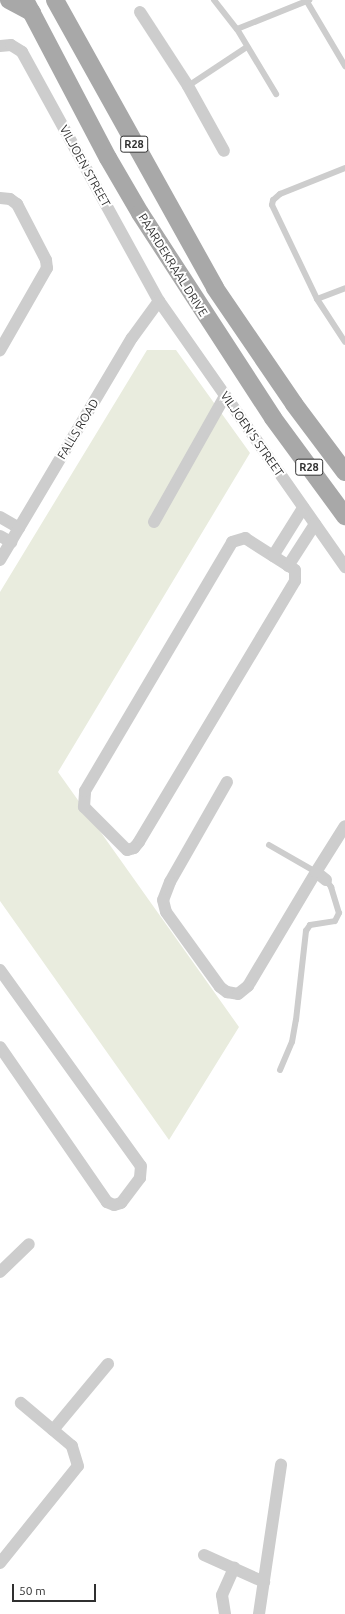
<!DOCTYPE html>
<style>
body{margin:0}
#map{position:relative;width:345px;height:1614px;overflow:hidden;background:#fff;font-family:Ubuntu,sans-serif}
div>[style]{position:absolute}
.green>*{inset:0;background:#e9ecde}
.service>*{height:6px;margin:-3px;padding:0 3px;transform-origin:3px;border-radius:3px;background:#cdcdcd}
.minor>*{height:12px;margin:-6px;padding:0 6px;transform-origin:6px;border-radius:6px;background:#cdcdcd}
.primary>*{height:18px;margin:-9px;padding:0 9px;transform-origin:9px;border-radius:9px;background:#a8a8a8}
span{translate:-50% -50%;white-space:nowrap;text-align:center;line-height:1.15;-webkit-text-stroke:4px #fff;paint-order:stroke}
.shield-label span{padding:1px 3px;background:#fff;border:1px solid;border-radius:3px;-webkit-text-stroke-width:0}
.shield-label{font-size:11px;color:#303030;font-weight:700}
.street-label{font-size:12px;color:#303030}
.scale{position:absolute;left:12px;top:1584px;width:84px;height:18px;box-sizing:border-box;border:2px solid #303030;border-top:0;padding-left:5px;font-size:12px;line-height:14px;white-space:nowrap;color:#303030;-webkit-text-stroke:3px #fff;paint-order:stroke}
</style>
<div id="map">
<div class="green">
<i style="clip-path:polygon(147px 350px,176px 350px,250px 453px,58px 772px,239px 1027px,169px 1140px,0 901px,0 592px)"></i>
</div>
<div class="service">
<i style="left:214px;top:0;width:37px;rotate:52deg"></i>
<i style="left:237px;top:29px;width:76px;rotate:59deg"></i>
<i style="left:306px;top:0;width:77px;rotate:59.4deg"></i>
<i style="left:237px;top:29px;width:78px;rotate:-21.9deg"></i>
<i style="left:188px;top:86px;width:71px;rotate:-33.5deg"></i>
<i style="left:345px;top:168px;width:70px;rotate:158.2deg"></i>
<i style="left:280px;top:194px;width:9px;rotate:139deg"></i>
<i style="left:273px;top:200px;width:5px;rotate:101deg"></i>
<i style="left:272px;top:205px;width:104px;rotate:64.4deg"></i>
<i style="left:317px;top:299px;width:51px;rotate:56.9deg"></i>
<i style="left:317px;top:299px;width:30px;rotate:-21deg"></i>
<i style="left:269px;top:845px;width:54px;rotate:29.9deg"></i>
<i style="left:326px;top:880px;width:9px;rotate:54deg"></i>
<i style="left:331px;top:887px;width:27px;rotate:73deg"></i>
<i style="left:280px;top:1070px;width:30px;rotate:-67deg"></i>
<i style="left:292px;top:1042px;width:22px;rotate:-80deg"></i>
<i style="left:296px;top:1020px;width:90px;rotate:-83.6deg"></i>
<i style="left:306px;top:931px;width:7px;rotate:-56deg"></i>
<i style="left:310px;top:925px;width:25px;rotate:-9deg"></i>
<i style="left:335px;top:921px;width:9px;rotate:-63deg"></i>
</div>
<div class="minor">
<i style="left:140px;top:12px;width:88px;rotate:57deg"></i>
<i style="left:188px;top:86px;width:74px;rotate:61deg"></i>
<i style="left:0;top:46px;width:11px;rotate:-5deg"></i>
<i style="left:11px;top:45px;width:13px;rotate:32deg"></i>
<i style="left:22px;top:52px;width:284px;rotate:61.2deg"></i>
<i style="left:159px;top:301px;width:325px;rotate:55deg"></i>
<i style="left:0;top:198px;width:10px;rotate:6deg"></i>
<i style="left:10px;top:199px;width:9px;rotate:36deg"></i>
<i style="left:17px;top:204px;width:63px;rotate:62.6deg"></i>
<i style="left:46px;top:260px;width:8px;rotate:83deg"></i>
<i style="left:47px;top:268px;width:95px;rotate:119.8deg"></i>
<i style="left:0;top:517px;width:22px;rotate:30deg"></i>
<i style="left:154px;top:522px;width:145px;rotate:-60.6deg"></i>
<i style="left:0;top:536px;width:13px;rotate:29deg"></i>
<i style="left:245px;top:538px;width:59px;rotate:32.6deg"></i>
<i style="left:295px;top:570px;width:11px;rotate:90deg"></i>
<i style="left:295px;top:581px;width:304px;rotate:120.9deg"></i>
<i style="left:139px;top:842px;width:8px;rotate:130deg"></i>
<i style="left:134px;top:848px;width:7px;rotate:164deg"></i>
<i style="left:127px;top:850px;width:61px;rotate:-135deg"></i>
<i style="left:84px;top:807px;width:16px;rotate:-86deg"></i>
<i style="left:85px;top:791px;width:289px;rotate:-59.4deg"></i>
<i style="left:232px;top:542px;width:14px;rotate:-17deg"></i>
<i style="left:273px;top:556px;width:57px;rotate:-58deg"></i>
<i style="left:0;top:560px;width:258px;rotate:-59.3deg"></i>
<i style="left:132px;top:338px;width:46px;rotate:-53.9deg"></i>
<i style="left:288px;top:566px;width:50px;rotate:-57.3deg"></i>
<i style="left:227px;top:782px;width:115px;rotate:119.7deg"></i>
<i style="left:170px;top:882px;width:19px;rotate:111deg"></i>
<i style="left:163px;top:900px;width:12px;rotate:76deg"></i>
<i style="left:166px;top:912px;width:92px;rotate:54.2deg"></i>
<i style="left:220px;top:987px;width:9px;rotate:36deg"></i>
<i style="left:227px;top:992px;width:11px;rotate:10deg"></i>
<i style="left:238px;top:994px;width:13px;rotate:-39deg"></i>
<i style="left:248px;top:986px;width:133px;rotate:-59.2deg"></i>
<i style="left:326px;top:880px;width:13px;rotate:-141deg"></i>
<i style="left:316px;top:872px;width:54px;rotate:-57.8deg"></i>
<i style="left:0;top:970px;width:241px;rotate:54.3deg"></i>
<i style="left:141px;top:1166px;width:12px;rotate:95deg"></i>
<i style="left:140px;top:1178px;width:31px;rotate:127deg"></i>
<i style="left:121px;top:1203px;width:7px;rotate:164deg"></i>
<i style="left:114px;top:1205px;width:8px;rotate:-157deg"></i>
<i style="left:107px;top:1202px;width:188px;rotate:-124.6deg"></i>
<i style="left:0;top:1272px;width:40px;rotate:-44deg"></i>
<i style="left:53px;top:1430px;width:86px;rotate:-50.2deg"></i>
<i style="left:204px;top:1555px;width:66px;rotate:24.2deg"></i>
<i style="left:0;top:1563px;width:124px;rotate:-51.2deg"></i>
<i style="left:78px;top:1466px;width:21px;rotate:-107deg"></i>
<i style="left:72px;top:1446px;width:67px;rotate:-139.9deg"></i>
<i style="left:225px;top:1614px;width:19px;rotate:-99deg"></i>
<i style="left:222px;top:1595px;width:30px;rotate:-66deg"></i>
<i style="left:259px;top:1614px;width:151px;rotate:-81.6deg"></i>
</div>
<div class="primary">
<i style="left:9px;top:0;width:26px;rotate:28deg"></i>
<i style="left:25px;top:0;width:178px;rotate:62.3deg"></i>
<i style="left:108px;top:158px;width:64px;rotate:59.8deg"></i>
<i style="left:140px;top:213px;width:244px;rotate:57deg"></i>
<i style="left:273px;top:418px;width:122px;rotate:53.7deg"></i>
<i style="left:55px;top:0;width:329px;rotate:60.9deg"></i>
<i style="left:215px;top:288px;width:140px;rotate:55.7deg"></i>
<i style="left:294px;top:404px;width:85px;rotate:53.1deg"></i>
</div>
<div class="shield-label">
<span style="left:134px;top:144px">R28</span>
<span style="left:309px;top:467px">R28</span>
</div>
<div class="street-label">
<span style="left:85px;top:166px;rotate:61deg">VILJOEN STREET</span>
<span style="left:173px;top:265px;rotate:58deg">PAARDEKRAAL DRIVE</span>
<span style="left:78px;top:429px;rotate:-59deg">FALLS ROAD</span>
<span style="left:252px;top:434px;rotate:55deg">VILJOEN'S STREET</span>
</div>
<div class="scale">50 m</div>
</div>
